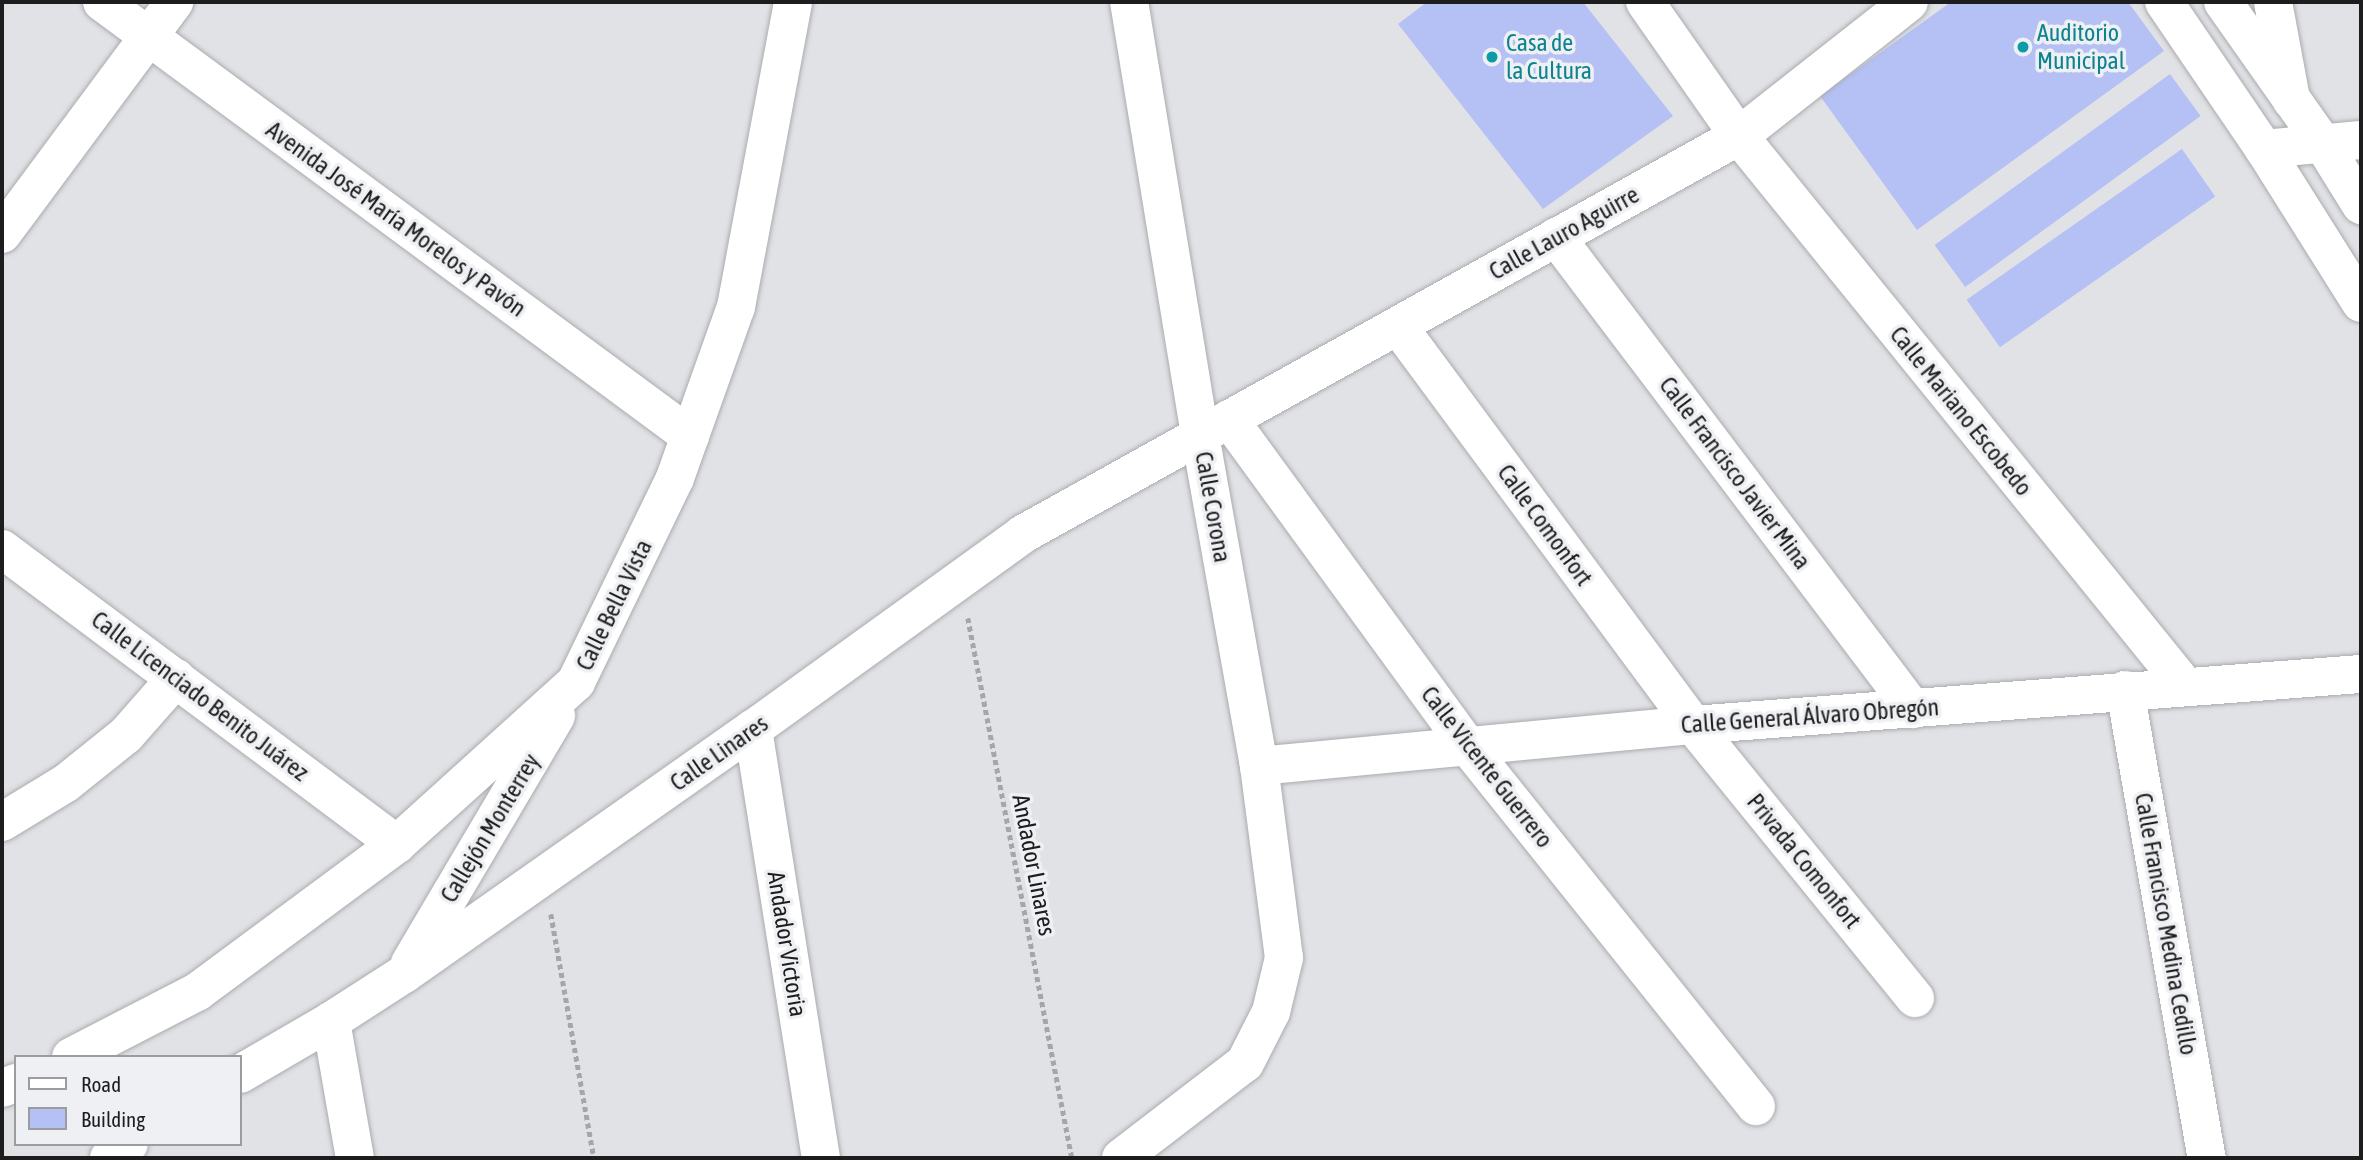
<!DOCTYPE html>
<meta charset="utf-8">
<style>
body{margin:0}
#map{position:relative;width:2363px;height:1160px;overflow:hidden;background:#e1e2e6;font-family:"Asap Condensed",sans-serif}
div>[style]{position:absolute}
.building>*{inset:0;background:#b5c1f4;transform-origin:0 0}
.path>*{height:4.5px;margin-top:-2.25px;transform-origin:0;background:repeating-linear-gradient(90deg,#a6a6a9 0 5px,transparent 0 8.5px)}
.roads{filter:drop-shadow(0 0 2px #aaabaf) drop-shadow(0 0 2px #aaabaf)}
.minor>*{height:38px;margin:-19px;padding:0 19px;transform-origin:19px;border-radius:19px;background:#fff}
.major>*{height:38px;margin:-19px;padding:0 19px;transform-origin:19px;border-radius:19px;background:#fff}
.dots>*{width:19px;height:19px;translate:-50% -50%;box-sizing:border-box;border:4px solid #eff0f3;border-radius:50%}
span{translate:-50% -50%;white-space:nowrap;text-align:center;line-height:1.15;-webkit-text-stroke:7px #eff0f3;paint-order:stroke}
.culture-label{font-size:24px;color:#0d838f}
.left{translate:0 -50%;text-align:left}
.street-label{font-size:24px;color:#1d1d1e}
.frame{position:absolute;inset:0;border:4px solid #1d1d1e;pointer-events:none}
.legend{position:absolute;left:14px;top:1055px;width:228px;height:91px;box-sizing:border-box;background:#eff0f3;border:2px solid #9b9c9e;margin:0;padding:9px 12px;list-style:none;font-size:21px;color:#1d1d1e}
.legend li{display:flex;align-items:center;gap:14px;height:35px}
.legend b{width:35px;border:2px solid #9b9c9e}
</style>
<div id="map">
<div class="building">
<i style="clip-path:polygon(1427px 2px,1583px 2px,1673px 116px,1543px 209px,1398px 24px)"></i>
<i style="clip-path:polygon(1951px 2px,2128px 2px,2164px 51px,1917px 230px,1820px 96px)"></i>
<i style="left:2170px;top:74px;width:52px;height:291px;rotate:54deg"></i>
<i style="left:2182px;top:149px;width:58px;height:263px;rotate:55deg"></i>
</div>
<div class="path">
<i style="left:968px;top:618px;width:550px;rotate:79.1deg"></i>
<i style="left:551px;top:914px;width:248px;rotate:80deg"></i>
</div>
<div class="roads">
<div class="minor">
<i style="left:102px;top:2px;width:731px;rotate:36.43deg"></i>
<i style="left:1645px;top:2px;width:164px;rotate:55deg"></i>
<i style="left:1739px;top:136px;width:707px;rotate:50.97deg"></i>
<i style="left:2273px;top:2px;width:99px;rotate:79.5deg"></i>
<i style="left:2264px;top:149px;width:97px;rotate:-5.3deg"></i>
<i style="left:2px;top:234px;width:289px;rotate:-53.4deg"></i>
<i style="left:1556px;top:237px;width:592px;rotate:52.9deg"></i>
<i style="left:1398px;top:326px;width:496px;rotate:53.5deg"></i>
<i style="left:1693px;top:725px;width:352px;rotate:50.9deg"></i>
<i style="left:1229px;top:419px;width:407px;rotate:53.9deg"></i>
<i style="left:1469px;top:748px;width:459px;rotate:51.3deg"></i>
<i style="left:2px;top:549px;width:493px;rotate:36.8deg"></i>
<i style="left:2125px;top:690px;width:475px;rotate:80.1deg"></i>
<i style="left:753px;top:729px;width:434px;rotate:81deg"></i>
<i style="left:1259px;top:766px;width:436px;rotate:-5.4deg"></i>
<i style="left:1693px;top:725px;width:670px;rotate:-4.37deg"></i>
<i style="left:2px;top:822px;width:75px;rotate:-31.4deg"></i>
<i style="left:66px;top:783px;width:77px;rotate:-38.7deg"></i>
<i style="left:126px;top:735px;width:76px;rotate:-48.7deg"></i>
<i style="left:410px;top:963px;width:287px;rotate:-59.4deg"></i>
<i style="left:331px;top:1021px;width:139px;rotate:80.1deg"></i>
<i style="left:71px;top:1057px;width:142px;rotate:-27.3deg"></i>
<i style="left:197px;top:992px;width:249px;rotate:-36.5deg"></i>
<i style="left:397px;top:844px;width:241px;rotate:-42.1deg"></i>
<i style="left:576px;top:682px;width:227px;rotate:-64.1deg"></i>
<i style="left:675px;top:478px;width:182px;rotate:-70.4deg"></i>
<i style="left:736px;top:307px;width:310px;rotate:-79.4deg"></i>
<i style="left:240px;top:1074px;width:105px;rotate:-30.2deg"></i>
<i style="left:331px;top:1021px;width:87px;rotate:-32.8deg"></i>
<i style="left:404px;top:974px;width:426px;rotate:-35.1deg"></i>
<i style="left:753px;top:729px;width:333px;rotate:-35.8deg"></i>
<i style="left:1023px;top:534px;width:819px;rotate:-29.07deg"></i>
<i style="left:1739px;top:136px;width:216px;rotate:-38.2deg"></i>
<i style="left:2px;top:1088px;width:15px;rotate:-20deg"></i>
<i style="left:109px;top:1158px;width:24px;rotate:-35deg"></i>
<i style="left:1121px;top:1158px;width:156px;rotate:-37.5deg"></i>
<i style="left:1245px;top:1063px;width:57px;rotate:-63deg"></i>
<i style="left:1271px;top:1012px;width:56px;rotate:-76.5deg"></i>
<i style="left:1284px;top:958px;width:194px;rotate:-97.4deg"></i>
<i style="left:1259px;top:766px;width:336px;rotate:-100.1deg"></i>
<i style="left:1200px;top:435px;width:439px;rotate:-99.3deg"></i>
</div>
<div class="major">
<i style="left:2164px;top:2px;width:178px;rotate:55.8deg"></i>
<i style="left:2264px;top:149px;width:182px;rotate:57.8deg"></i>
<i style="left:2223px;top:2px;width:174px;rotate:54.8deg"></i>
<i style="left:2323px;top:144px;width:72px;rotate:58.1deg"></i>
</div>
</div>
<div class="dots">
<i style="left:2023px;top:47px;background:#0f9aa8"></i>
<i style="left:1492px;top:57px;background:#0f9aa8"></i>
</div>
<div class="culture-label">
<span class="left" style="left:2037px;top:47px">Auditorio<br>Municipal</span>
<span class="left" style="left:1506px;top:57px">Casa de<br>la Cultura</span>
</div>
<div class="street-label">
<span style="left:396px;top:219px;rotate:36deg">Avenida José María Morelos y Pavón</span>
<span style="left:1564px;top:233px;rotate:-29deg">Calle Lauro Aguirre</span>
<span style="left:1961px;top:411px;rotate:51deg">Calle Mariano Escobedo</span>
<span style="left:1735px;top:473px;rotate:53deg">Calle Francisco Javier Mina</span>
<span style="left:1213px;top:507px;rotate:80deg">Calle Corona</span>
<span style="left:1545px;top:525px;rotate:54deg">Calle Comonfort</span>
<span style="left:614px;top:605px;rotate:-64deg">Calle Bella Vista</span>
<span style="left:200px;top:696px;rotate:37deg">Calle Licenciado Benito Juárez</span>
<span style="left:1810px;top:716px;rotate:-4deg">Calle General Álvaro Obregón</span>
<span style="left:719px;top:753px;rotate:-35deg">Calle Linares</span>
<span style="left:1487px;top:767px;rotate:52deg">Calle Vicente Guerrero</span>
<span style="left:490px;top:828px;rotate:-59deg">Callejón Monterrey</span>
<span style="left:1804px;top:861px;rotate:51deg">Privada Comonfort</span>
<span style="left:1034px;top:865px;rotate:79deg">Andador Linares</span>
<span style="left:2166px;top:924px;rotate:80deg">Calle Francisco Medina Cedillo</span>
<span style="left:787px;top:944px;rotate:81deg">Andador Victoria</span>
</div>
<div class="frame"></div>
<ul class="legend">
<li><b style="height:9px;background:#fff"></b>Road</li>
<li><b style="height:19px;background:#b5c1f4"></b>Building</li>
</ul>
</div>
